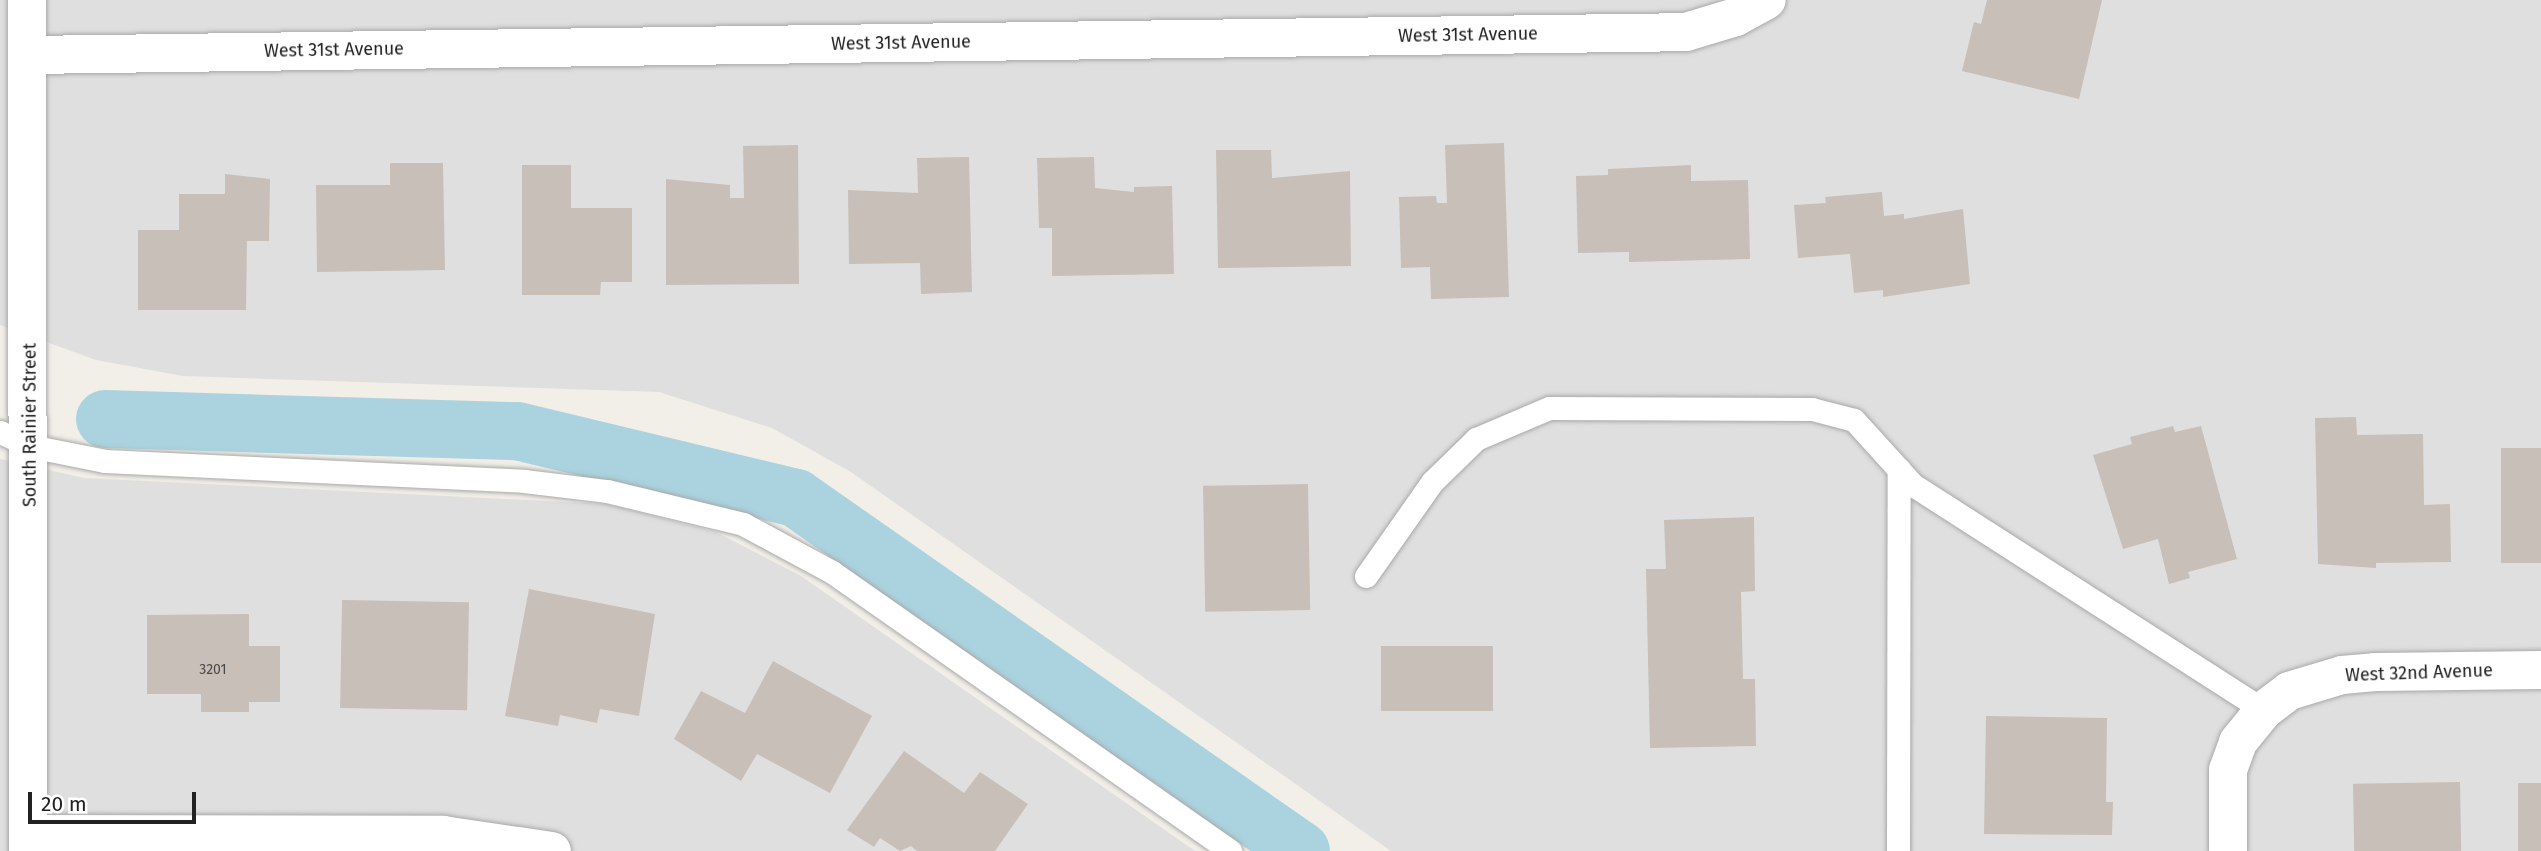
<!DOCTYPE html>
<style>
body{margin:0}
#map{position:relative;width:2541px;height:851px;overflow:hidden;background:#f2efe9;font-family:"Fira Sans",sans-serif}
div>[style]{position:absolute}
.residential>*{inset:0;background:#e0dfdf}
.canal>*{height:58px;margin:-29px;padding:0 29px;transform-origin:29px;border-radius:29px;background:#aad3df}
.building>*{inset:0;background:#c7bfb8;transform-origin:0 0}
.roads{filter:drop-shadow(0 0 2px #a9a9a9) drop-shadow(0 0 2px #a9a9a9)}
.lane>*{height:23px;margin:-11.5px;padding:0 11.5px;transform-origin:11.5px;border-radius:11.5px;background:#fff}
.street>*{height:38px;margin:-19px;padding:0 19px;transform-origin:19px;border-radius:19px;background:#fff}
span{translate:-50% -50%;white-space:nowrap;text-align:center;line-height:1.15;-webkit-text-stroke:5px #fff;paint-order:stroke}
.number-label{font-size:14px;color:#4b4948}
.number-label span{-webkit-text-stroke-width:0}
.street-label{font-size:18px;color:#222}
.scale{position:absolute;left:28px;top:792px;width:168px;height:32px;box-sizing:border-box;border:4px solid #222;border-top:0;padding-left:9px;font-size:21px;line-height:24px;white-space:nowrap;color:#222;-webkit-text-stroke:5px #fff;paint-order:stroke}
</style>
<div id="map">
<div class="residential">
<i style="clip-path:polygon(0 0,2541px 0,2541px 851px,1391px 851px,851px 472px,772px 428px,659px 392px,183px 376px,96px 360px,0 325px)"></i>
<i style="clip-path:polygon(0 459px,84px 478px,607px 504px,716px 532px,801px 576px,1195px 851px,0 851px)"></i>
</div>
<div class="canal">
<i style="left:105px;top:419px;width:412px;rotate:1.7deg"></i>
<i style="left:517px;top:431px;width:287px;rotate:13.5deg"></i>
<i style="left:796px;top:498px;width:616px;rotate:34.95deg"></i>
</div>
<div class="building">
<i style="clip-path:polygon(1987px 0,2102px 0,2079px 99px,1962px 71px,1974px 22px,1981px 24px)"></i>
<i style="clip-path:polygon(1504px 143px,1509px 297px,1431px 299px,1430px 267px,1401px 268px,1399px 197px,1436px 196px,1437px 203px,1447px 203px,1445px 145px)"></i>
<i style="clip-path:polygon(798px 145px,799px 284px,666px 285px,666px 179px,730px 185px,730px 198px,744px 198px,743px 146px)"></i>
<i style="clip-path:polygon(1216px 150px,1271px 150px,1272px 178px,1350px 171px,1351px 266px,1218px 268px)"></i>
<i style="clip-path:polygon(969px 157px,972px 292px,921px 294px,920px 263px,849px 264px,848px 190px,918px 193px,917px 158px)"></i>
<i style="clip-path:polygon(1094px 157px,1095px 188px,1134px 192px,1134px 187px,1172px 186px,1174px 274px,1052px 276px,1052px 228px,1039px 228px,1037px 158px)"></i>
<i style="clip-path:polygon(390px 163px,443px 163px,445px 270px,317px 272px,316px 185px,390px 185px)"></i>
<i style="clip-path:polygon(522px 165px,571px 165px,571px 208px,632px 208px,632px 282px,601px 282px,600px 295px,522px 295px)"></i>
<i style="clip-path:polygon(1691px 165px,1691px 181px,1748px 180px,1750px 259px,1629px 262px,1629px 252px,1578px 253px,1576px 176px,1608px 175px,1608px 169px)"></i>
<i style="clip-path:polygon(225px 174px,270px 179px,269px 241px,247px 241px,246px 310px,138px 310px,138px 230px,179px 230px,179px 194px,225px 194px)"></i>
<i style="clip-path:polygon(1882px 192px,1884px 216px,1904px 214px,1904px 219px,1963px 209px,1970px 284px,1883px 297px,1883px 290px,1854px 293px,1850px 254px,1798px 258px,1794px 205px,1826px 203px,1825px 197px)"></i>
<i style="clip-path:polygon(2356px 417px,2357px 435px,2423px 434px,2424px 505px,2450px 504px,2451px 562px,2376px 563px,2376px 568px,2318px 564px,2315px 418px)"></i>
<i style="clip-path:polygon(2173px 426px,2175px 432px,2201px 426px,2237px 559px,2188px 572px,2190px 578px,2169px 584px,2158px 539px,2123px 549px,2093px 455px,2132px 444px,2130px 437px)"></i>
<i style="left:2501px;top:448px;width:40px;height:115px"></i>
<i style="left:1308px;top:484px;width:126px;height:105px;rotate:89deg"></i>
<i style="clip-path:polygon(1754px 517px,1755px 591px,1741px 592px,1743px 679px,1755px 679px,1756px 746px,1650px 748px,1646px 569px,1666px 569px,1664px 520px)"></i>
<i style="clip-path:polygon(529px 589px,655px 614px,639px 716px,600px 709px,597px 723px,560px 715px,558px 726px,505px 716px)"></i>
<i style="left:342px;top:600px;width:127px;height:108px;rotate:1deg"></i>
<i style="clip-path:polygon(249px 614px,249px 646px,280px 646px,280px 702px,249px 702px,249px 712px,201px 712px,201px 694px,147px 694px,147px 615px)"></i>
<i style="left:1381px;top:646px;width:112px;height:65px"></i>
<i style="clip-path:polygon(773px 661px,872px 716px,830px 793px,757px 754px,741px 781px,674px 739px,701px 691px,745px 713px)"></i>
<i style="clip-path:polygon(1986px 716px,2107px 718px,2106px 802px,2113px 802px,2112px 835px,1984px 834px)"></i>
<i style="clip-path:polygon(904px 751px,964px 793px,980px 772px,1028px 804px,995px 851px,917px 851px,911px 846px,900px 851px,880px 838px,874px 847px,847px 830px)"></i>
<i style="left:2460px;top:782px;width:69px;height:107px;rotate:89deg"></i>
<i style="left:2518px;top:783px;width:23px;height:68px"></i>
</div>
<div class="roads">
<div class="lane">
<i style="left:0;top:432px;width:33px;rotate:25deg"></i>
<i style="left:30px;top:446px;width:76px;rotate:11.3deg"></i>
<i style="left:105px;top:461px;width:419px;rotate:2.7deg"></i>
<i style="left:524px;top:481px;width:84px;rotate:6.9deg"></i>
<i style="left:607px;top:491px;width:140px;rotate:13.6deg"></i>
<i style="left:743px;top:524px;width:101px;rotate:28.3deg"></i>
<i style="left:832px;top:572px;width:486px;rotate:35deg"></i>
<i style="left:1366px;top:576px;width:115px;rotate:-54.9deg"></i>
<i style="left:1432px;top:482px;width:62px;rotate:-44.3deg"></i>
<i style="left:1476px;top:439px;width:79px;rotate:-23deg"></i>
<i style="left:1549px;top:408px;width:263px;rotate:0.2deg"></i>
<i style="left:1812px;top:409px;width:43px;rotate:14.7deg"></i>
<i style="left:1854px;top:420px;width:88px;rotate:47.8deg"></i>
<i style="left:1913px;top:485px;width:417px;rotate:32.7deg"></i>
<i style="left:1898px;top:851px;width:382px;rotate:-89.9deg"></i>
</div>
<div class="street">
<i style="left:27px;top:0;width:851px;rotate:89.93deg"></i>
<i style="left:28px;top:55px;width:1658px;rotate:-0.79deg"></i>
<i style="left:1686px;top:32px;width:52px;rotate:-16.7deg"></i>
<i style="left:1736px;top:17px;width:35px;rotate:-29deg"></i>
<i style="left:28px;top:834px;width:415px;rotate:0.1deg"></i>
<i style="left:443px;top:835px;width:110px;rotate:8.4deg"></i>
<i style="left:2228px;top:851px;width:81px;rotate:-90deg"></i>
<i style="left:2228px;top:770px;width:30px;rotate:-70deg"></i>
<i style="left:2238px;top:742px;width:41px;rotate:-50.9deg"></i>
<i style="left:2264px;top:710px;width:31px;rotate:-37deg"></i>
<i style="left:2289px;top:691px;width:55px;rotate:-16.8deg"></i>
<i style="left:2342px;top:675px;width:33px;rotate:-5deg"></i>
<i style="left:2375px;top:672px;width:166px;rotate:-0.7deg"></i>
</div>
</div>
<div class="number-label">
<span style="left:213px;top:670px">3201</span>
</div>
<div class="street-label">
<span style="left:1468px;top:35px;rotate:-1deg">West 31st Avenue</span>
<span style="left:901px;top:43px;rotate:-1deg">West 31st Avenue</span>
<span style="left:334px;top:50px;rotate:-1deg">West 31st Avenue</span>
<span style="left:30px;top:425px;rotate:-90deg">South Rainier Street</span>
<span style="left:2419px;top:673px;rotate:-2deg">West 32nd Avenue</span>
</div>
<div class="scale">20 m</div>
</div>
